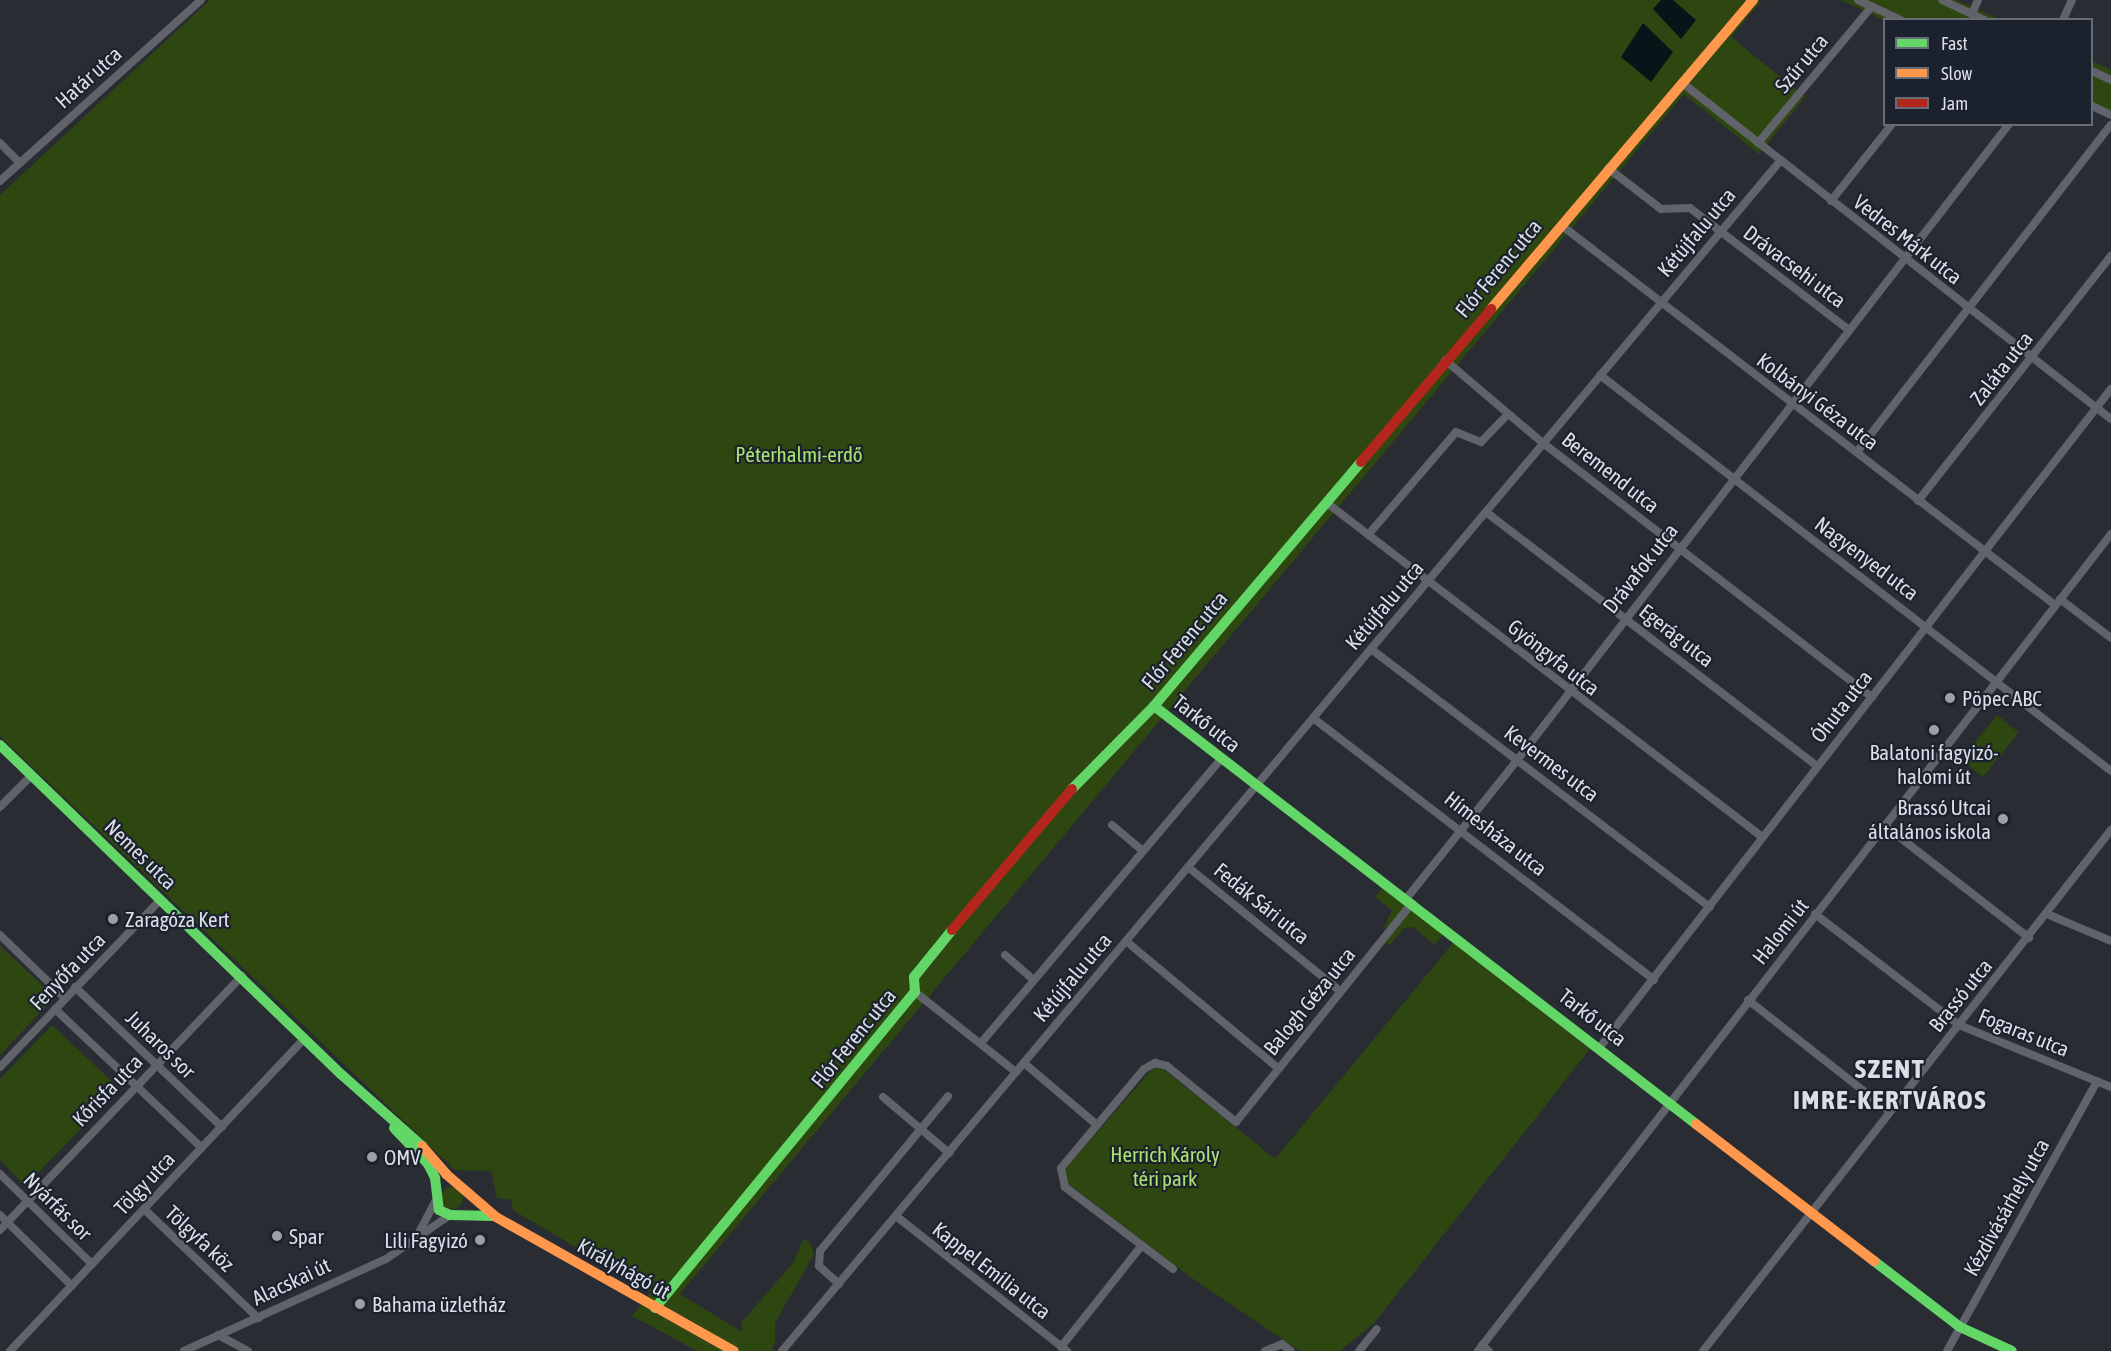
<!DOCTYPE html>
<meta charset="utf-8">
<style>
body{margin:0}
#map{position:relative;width:2111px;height:1351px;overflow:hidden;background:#292c33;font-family:"Asap Condensed",sans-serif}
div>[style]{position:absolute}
.green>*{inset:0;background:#2e4710;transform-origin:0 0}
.round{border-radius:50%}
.water>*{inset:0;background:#061518}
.street>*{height:8px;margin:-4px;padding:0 4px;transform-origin:4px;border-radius:4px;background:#606369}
.fast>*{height:10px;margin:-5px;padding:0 5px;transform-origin:5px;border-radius:5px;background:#63d668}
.slow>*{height:10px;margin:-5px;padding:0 5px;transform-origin:5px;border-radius:5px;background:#ff974d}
.jam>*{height:10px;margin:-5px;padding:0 5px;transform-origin:5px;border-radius:5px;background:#b3261e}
.dots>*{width:16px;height:16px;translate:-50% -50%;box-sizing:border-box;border:3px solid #1b212d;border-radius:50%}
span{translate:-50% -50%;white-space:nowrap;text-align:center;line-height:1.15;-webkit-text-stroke:4.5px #1b212d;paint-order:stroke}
.street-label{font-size:21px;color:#dadee7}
.park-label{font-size:21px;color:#aae470}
.poi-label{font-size:21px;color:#dadee7}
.left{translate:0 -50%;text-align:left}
.right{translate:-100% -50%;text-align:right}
.district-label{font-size:27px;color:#dadee7;font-weight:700;letter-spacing:1.5px}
.legend{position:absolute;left:1883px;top:18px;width:210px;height:108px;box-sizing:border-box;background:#1b212d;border:2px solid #676d77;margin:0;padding:8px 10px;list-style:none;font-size:18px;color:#dadee7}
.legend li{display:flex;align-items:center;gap:12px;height:30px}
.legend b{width:30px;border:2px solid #676d77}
</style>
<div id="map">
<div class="green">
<i style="clip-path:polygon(210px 0,1762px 0,1731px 37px,1805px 97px,1759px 154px,1684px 94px,680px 1294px,742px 1332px,741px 1323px,793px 1263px,803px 1240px,809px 1241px,814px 1254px,775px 1323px,775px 1343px,771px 1348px,776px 1351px,697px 1351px,632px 1316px,651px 1292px,513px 1210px,511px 1200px,497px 1198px,491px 1171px,455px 1170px,0 736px,0 195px)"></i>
<i style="clip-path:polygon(1841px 0,1956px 0,1999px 19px,1884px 20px)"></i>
<i style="clip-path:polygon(2092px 61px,2111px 70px,2111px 118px,2092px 109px)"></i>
<i style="left:1997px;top:715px;width:28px;height:57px;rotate:39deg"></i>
<i style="clip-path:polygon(1385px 885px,1408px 904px,1389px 929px,1384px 927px,1392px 910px,1375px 897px)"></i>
<i style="clip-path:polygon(1413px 907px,1445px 931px,1435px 945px,1413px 927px,1404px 928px,1389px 946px,1386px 942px)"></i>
<i style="clip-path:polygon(1453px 943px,1590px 1049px,1374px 1323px,1340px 1351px,1300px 1351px,1189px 1276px,1065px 1181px,1066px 1168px,1154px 1067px,1163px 1069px,1275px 1159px)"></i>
<i style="clip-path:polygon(0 946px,55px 997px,0 1055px)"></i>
<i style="clip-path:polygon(52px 1025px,120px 1089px,25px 1186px,0 1160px,0 1079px)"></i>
<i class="round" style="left:441px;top:1187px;width:22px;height:22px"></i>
</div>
<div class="water">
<i style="clip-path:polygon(1661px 0,1673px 0,1696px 20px,1681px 39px,1653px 9px)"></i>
<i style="clip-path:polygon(1643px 23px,1673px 52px,1651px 82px,1621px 57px)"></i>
</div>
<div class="street">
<i style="left:1858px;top:0;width:47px;rotate:24.9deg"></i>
<i style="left:1942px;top:0;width:47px;rotate:25.5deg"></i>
<i style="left:1972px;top:14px;width:15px;rotate:-67deg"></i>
<i style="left:2063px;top:20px;width:22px;rotate:-66deg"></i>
<i style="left:2092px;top:71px;width:21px;rotate:25deg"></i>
<i style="left:1685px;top:85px;width:541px;rotate:38.1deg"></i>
<i style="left:2092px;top:106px;width:21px;rotate:25deg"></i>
<i style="left:0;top:143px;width:28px;rotate:45deg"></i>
<i style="left:1758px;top:143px;width:178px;rotate:-50.2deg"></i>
<i style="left:1608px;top:168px;width:67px;rotate:37.7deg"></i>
<i style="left:1661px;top:209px;width:29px;rotate:-2deg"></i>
<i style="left:1690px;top:208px;width:200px;rotate:37.5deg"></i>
<i style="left:0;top:181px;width:270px;rotate:-42deg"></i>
<i style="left:1831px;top:201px;width:98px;rotate:-51.6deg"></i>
<i style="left:1561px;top:225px;width:623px;rotate:37.57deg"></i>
<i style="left:1445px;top:360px;width:128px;rotate:40.3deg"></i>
<i style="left:1543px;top:443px;width:416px;rotate:37.7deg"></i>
<i style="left:1600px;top:375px;width:646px;rotate:37.77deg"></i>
<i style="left:1857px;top:452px;width:414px;rotate:-52.2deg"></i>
<i style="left:1918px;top:501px;width:312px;rotate:-51.8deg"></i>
<i style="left:1327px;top:503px;width:547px;rotate:37.5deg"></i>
<i style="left:1486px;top:512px;width:417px;rotate:37.5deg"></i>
<i style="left:1368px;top:535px;width:135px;rotate:-49.5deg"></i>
<i style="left:1456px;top:432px;width:27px;rotate:22deg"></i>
<i style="left:1481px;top:442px;width:39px;rotate:-46deg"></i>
<i style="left:2060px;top:599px;width:64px;rotate:37.4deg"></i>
<i style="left:1371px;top:649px;width:426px;rotate:37.3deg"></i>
<i style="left:1313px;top:718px;width:430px;rotate:37.5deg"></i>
<i style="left:0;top:807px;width:45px;rotate:-45deg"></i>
<i style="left:1112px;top:825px;width:40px;rotate:40deg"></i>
<i style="left:1884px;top:825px;width:184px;rotate:37.9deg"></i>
<i style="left:1188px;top:867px;width:196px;rotate:39.2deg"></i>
<i style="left:1406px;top:899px;width:179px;rotate:-51.3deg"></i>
<i style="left:1518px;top:759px;width:803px;rotate:-52.29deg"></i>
<i style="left:1815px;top:914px;width:182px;rotate:37.6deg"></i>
<i style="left:1959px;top:1025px;width:164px;rotate:22.2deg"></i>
<i style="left:2047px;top:914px;width:69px;rotate:22.9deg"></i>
<i style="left:0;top:935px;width:91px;rotate:44.1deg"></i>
<i style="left:1126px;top:941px;width:198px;rotate:39.9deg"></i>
<i style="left:1005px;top:955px;width:38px;rotate:41deg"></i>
<i style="left:75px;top:987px;width:203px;rotate:43.6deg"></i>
<i style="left:915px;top:992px;width:129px;rotate:38.4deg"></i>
<i style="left:1748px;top:1000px;width:179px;rotate:38.2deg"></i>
<i style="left:55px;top:1009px;width:202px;rotate:43.4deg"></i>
<i style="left:981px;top:1043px;width:372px;rotate:-49.8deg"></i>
<i style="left:1600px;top:1047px;width:833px;rotate:-52.17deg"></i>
<i style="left:1024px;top:1063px;width:96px;rotate:40.3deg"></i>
<i style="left:0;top:1067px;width:231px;rotate:-46.2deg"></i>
<i style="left:883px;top:1097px;width:87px;rotate:40.3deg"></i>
<i style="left:0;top:1174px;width:129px;rotate:44.4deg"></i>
<i style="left:144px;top:1209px;width:158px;rotate:43.7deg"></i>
<i style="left:0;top:1215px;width:101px;rotate:44.6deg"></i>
<i style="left:896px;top:1216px;width:218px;rotate:38.3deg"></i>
<i style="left:0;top:1230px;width:351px;rotate:-46.4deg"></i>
<i style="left:415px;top:1240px;width:43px;rotate:-62.2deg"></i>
<i style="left:1173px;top:1269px;width:136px;rotate:-142.8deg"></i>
<i style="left:1065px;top:1187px;width:19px;rotate:-102deg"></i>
<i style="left:1061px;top:1168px;width:129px;rotate:-50deg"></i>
<i style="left:1144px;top:1069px;width:13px;rotate:-29deg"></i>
<i style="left:1155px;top:1063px;width:12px;rotate:14deg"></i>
<i style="left:1167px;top:1066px;width:89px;rotate:39.1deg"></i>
<i style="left:1236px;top:1122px;width:281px;rotate:-51.2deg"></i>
<i style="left:839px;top:1284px;width:27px;rotate:-138deg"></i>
<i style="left:819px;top:1266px;width:15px;rotate:-86deg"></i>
<i style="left:820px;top:1251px;width:201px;rotate:-50.4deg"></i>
<i style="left:218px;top:1335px;width:34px;rotate:28deg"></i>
<i style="left:1482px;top:1345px;width:9px;rotate:41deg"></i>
<i style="left:1061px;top:1347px;width:130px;rotate:-51.5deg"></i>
<i style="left:10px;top:1351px;width:429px;rotate:-46.7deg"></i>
<i style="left:184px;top:1351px;width:222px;rotate:-24.5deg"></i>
<i style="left:386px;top:1259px;width:78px;rotate:-34.5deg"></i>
<i style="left:782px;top:1351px;width:1553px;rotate:-50.01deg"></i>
<i style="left:1265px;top:1351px;width:18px;rotate:-22deg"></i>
<i style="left:1282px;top:1344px;width:11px;rotate:38deg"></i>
<i style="left:1359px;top:1351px;width:28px;rotate:-51deg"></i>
<i style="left:1478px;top:1351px;width:1034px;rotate:-52.23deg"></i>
<i style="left:1703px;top:1351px;width:662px;rotate:-51.94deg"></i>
<i style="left:1947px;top:1351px;width:309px;rotate:-60.9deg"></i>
</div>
<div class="fast">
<i style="left:1154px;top:706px;width:684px;rotate:37.64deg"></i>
<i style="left:0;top:745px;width:475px;rotate:44deg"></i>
<i style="left:342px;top:1075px;width:107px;rotate:41.6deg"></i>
<i style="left:1072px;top:789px;width:117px;rotate:-45.3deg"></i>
<i style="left:1154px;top:706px;width:320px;rotate:-49.7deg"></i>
<i style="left:394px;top:1128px;width:50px;rotate:46.6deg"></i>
<i style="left:428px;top:1164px;width:16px;rotate:63deg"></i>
<i style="left:435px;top:1178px;width:32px;rotate:83deg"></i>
<i style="left:439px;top:1210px;width:12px;rotate:24deg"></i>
<i style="left:450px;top:1215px;width:43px;rotate:1.3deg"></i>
<i style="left:1874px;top:1261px;width:108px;rotate:37.5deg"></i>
<i style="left:1960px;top:1327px;width:57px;rotate:24.8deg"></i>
<i style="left:655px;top:1308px;width:409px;rotate:-50.6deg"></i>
<i style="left:915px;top:992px;width:15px;rotate:-94deg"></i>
<i style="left:914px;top:977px;width:60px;rotate:-51deg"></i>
</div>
<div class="slow">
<i style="left:1491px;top:309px;width:405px;rotate:-49.7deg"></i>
<i style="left:1696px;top:1124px;width:225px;rotate:37.6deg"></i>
<i style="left:422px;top:1146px;width:37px;rotate:49deg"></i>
<i style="left:446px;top:1174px;width:66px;rotate:40.7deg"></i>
<i style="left:496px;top:1217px;width:273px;rotate:29.4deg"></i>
</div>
<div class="jam">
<i style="left:1361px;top:462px;width:201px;rotate:-49.6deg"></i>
<i style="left:952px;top:930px;width:185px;rotate:-49.6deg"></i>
</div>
<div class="dots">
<i style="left:1950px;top:698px;background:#9ca0a8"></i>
<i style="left:1934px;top:730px;background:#9ca0a8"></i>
<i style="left:2003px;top:819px;background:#9ca0a8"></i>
<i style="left:113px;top:919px;background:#9ca0a8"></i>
<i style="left:372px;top:1157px;background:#9ca0a8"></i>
<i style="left:277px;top:1236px;background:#9ca0a8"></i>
<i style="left:480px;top:1240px;background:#9ca0a8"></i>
<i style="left:360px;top:1304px;background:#9ca0a8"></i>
</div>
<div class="street-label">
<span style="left:1801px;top:63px;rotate:-50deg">Szűr utca</span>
<span style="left:88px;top:77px;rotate:-42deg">Határ utca</span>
<span style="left:1696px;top:232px;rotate:-50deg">Kétújfalu utca</span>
<span style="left:1908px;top:239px;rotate:38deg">Vedres Márk utca</span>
<span style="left:1795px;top:266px;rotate:37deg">Drávacsehi utca</span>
<span style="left:1498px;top:268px;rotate:-50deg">Flór Ferenc utca</span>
<span style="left:2001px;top:368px;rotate:-52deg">Zaláta utca</span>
<span style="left:1818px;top:401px;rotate:37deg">Kolbányi Géza utca</span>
<span style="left:1611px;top:472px;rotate:38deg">Beremend utca</span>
<span style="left:1867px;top:558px;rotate:37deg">Nagyenyed utca</span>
<span style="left:1640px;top:568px;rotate:-52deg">Drávafok utca</span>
<span style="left:1384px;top:605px;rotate:-50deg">Kétújfalu utca</span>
<span style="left:1677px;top:635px;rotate:38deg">Egerág utca</span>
<span style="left:1184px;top:640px;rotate:-50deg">Flór Ferenc utca</span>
<span style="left:1554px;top:657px;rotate:38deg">Gyöngyfa utca</span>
<span style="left:1841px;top:706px;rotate:-52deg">Óhuta utca</span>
<span style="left:1207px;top:723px;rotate:38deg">Tarkő utca</span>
<span style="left:1552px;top:763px;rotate:37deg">Kevermes utca</span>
<span style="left:1496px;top:833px;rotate:38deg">Hímesháza utca</span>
<span style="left:141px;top:854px;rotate:44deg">Nemes utca</span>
<span style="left:1262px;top:903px;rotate:39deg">Fedák Sári utca</span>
<span style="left:1780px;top:931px;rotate:-52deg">Halomi út</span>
<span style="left:67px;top:971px;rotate:-46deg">Fenyőfa utca</span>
<span style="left:1072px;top:977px;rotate:-50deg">Kétújfalu utca</span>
<span style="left:1960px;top:995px;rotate:-51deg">Brassó utca</span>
<span style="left:1309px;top:1001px;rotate:-51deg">Balogh Géza utca</span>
<span style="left:1593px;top:1017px;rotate:38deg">Tarkő utca</span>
<span style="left:2024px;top:1032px;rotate:22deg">Fogaras utca</span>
<span style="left:853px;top:1038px;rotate:-51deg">Flór Ferenc utca</span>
<span style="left:161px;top:1044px;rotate:44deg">Juharos sor</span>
<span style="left:107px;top:1090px;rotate:-46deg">Kőrisfa utca</span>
<span style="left:144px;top:1183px;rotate:-47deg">Tölgy utca</span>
<span style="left:58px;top:1206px;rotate:45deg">Nyárfás sor</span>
<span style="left:2006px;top:1207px;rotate:-61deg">Kézdivásárhely utca</span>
<span style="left:200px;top:1238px;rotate:43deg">Tölgyfa köz</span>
<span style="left:624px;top:1268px;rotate:29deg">Királyhágó út</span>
<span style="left:992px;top:1270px;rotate:38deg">Kappel Emília utca</span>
<span style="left:291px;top:1281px;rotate:-25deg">Alacskai út</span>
</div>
<div class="park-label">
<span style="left:799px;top:454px">Péterhalmi-erdő</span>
<span style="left:1165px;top:1166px">Herrich Károly<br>téri park</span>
</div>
<div class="poi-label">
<span class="left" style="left:1962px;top:698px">Pöpec ABC</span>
<span style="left:1934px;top:764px">Balatoni fagyizó-<br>halomi út</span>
<span class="right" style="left:1991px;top:819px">Brassó Utcai<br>általános iskola</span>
<span class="left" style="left:125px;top:919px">Zaragóza Kert</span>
<span class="left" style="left:384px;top:1157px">OMV</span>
<span class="left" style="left:289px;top:1236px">Spar</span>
<span class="right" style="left:468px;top:1240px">Lili Fagyizó</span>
<span class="left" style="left:372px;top:1304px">Bahama üzletház</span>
</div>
<div class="district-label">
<span style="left:1890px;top:1084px">SZENT<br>IMRE-KERTVÁROS</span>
</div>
<ul class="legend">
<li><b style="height:8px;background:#63d668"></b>Fast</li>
<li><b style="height:8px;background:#ff974d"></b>Slow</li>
<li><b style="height:8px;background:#b3261e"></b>Jam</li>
</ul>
</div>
